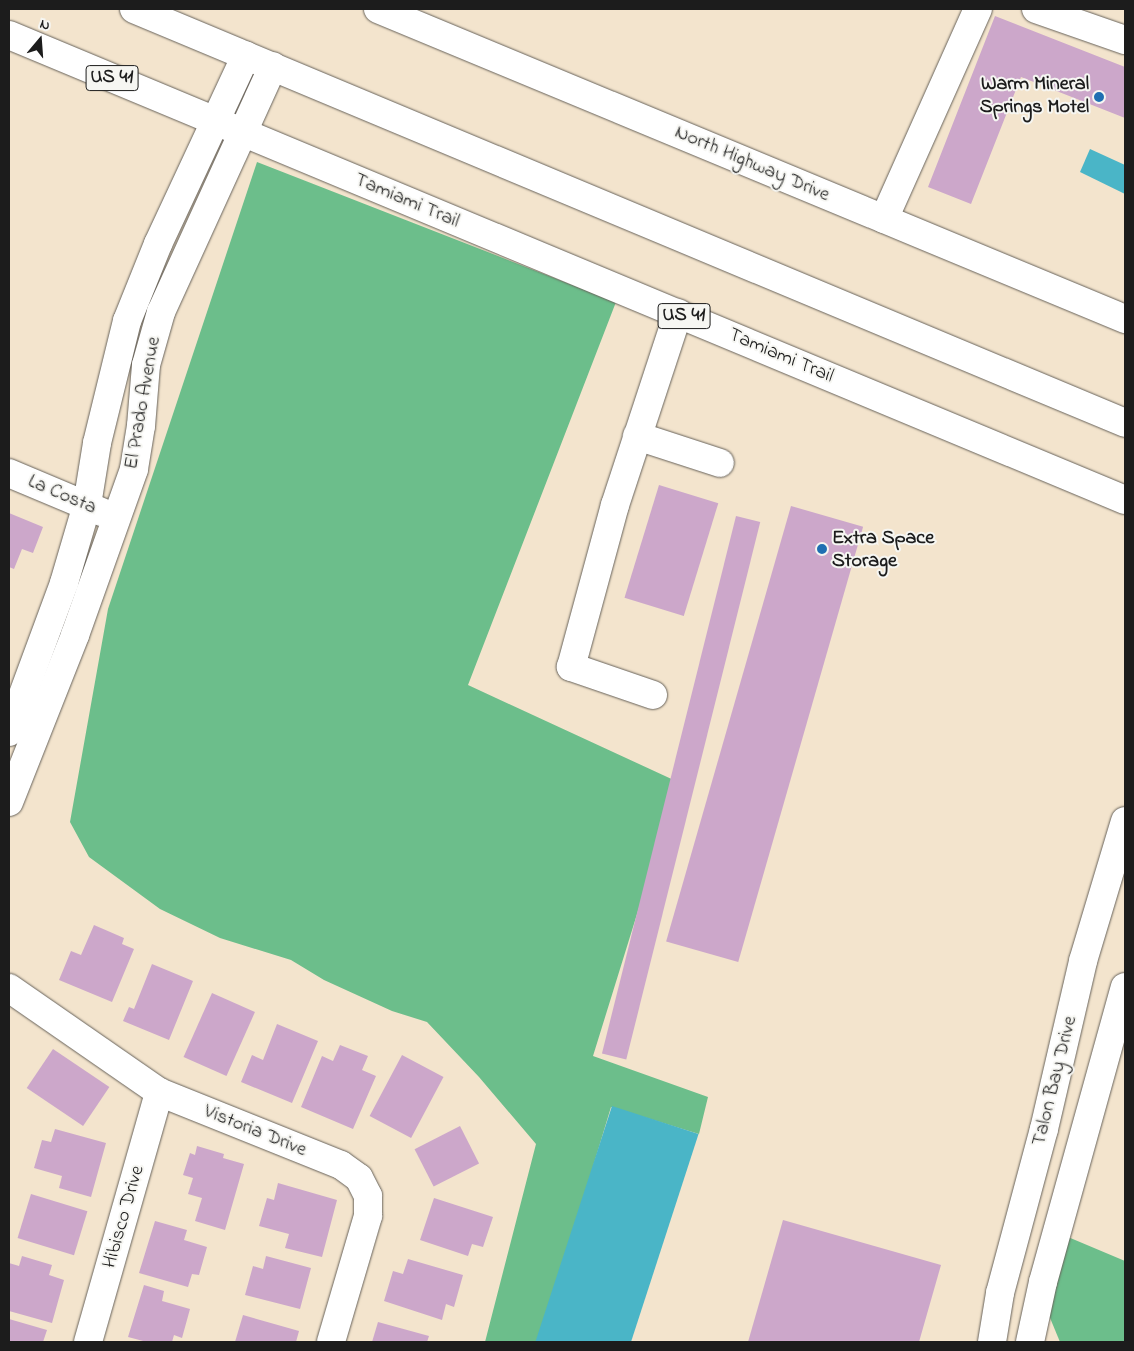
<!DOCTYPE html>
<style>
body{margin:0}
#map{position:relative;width:1134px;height:1351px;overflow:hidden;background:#f3e4cd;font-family:"Indie Flower",sans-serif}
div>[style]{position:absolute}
.forest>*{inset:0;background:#6cbe8b}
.water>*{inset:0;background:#4ab5c7;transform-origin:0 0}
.building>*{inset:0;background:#cca7ca;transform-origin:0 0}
.roads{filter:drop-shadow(0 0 1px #67625a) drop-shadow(0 0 1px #67625a)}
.minor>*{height:28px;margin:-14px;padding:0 14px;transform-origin:14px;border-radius:14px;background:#fff}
.major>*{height:28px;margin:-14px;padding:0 14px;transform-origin:14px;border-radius:14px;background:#fff}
.dots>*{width:14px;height:14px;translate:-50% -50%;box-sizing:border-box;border:2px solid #f6f6f2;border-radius:50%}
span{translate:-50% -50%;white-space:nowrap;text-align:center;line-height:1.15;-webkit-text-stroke:4px #f6f6f2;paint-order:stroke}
.shield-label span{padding:1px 4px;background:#f6f6f2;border:1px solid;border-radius:4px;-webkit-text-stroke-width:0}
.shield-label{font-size:19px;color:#1c1c1c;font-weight:700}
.poi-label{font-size:20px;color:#1c1c1c;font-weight:700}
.right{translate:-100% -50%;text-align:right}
.left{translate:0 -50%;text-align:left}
.street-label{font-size:20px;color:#1c1c1c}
.frame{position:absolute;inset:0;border:10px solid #1c1c1c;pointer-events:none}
.north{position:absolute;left:15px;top:15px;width:50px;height:50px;-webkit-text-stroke:4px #f6f6f2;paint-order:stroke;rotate:18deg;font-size:14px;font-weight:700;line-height:20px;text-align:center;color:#1c1c1c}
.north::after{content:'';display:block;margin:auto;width:18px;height:22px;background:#1c1c1c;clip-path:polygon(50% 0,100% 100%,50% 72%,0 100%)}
</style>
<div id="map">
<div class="forest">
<i style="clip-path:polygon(257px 162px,616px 302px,468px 685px,678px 782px,593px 1056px,708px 1097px,699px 1134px,611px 1107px,540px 1342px,485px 1342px,536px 1144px,479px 1077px,427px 1022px,392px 1011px,324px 980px,291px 960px,220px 938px,160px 909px,89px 857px,70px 822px,108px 609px)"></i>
<i style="clip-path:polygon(1068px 1237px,1125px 1261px,1125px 1342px,1060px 1342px,1048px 1313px)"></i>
</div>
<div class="water">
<i style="clip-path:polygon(1090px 149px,1125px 165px,1125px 194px,1080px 172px)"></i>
<i style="left:612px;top:1106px;width:91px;height:247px;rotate:18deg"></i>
</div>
<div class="building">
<i style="clip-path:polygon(995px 16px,1125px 67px,1125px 118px,1021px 77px,971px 204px,928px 187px)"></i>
<i style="left:659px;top:485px;width:62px;height:118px;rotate:17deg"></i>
<i style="left:791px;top:506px;width:75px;height:453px;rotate:16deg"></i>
<i style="clip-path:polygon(9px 513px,43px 527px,33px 553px,22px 549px,14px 569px,9px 567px)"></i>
<i style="left:736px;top:516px;width:25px;height:554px;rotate:14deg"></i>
<i style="clip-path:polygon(94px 925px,124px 938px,122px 944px,134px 949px,112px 1002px,59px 980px,71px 951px,81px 955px)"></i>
<i style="clip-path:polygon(152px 964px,193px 981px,169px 1040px,123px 1021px,129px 1007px,134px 1009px)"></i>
<i style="left:212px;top:993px;width:47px;height:70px;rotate:24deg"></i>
<i style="clip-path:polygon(277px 1024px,318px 1041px,292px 1103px,241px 1082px,252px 1055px,263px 1060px)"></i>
<i style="clip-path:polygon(340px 1045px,368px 1056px,362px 1070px,376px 1076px,353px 1129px,301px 1107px,322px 1056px,333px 1061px)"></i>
<i style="left:53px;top:1049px;width:68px;height:47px;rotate:34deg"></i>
<i style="left:402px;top:1055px;width:47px;height:69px;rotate:28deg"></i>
<i style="left:460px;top:1126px;width:42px;height:51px;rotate:63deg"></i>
<i style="clip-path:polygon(55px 1129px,106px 1143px,91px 1197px,59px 1188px,62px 1176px,34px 1168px,42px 1140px,51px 1142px)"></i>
<i style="clip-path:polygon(197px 1146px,224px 1154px,223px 1158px,244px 1164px,225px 1230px,195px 1221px,202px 1198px,188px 1194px,193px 1178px,183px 1175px,190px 1153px,195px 1155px)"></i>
<i style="clip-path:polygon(278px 1183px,337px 1200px,322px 1257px,285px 1248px,289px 1234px,259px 1226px,267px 1198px,274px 1200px)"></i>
<i style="left:31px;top:1194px;width:59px;height:46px;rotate:17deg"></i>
<i style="clip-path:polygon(434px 1198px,493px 1217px,483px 1247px,472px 1244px,468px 1256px,420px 1240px)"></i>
<i style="clip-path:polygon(783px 1220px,941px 1265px,919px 1342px,748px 1342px)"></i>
<i style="clip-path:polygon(155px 1221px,187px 1230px,184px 1240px,207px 1247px,199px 1275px,192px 1274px,188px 1287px,139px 1273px)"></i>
<i style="clip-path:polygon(22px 1256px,52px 1265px,49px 1275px,64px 1280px,52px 1323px,9px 1311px,9px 1263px,19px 1266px)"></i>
<i style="clip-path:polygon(266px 1256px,311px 1268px,300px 1309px,245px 1295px,253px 1266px,263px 1269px)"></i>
<i style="clip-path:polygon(408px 1259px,463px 1275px,454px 1307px,446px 1304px,442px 1320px,384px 1301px,393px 1271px,403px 1274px)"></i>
<i style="clip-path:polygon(144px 1285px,164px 1291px,162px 1301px,190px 1309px,182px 1338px,174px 1335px,172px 1342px,147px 1342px,128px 1337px)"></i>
<i style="clip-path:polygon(243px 1315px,299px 1331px,296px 1342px,235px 1342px)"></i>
<i style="clip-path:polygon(9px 1319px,47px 1330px,43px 1342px,9px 1342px)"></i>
<i style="clip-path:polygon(378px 1322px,429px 1336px,427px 1342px,372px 1342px)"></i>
</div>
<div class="roads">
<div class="minor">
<i style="left:378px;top:9px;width:809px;rotate:22.54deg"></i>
<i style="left:1036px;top:9px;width:94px;rotate:19.2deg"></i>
<i style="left:884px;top:219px;width:230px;rotate:-65.9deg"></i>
<i style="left:637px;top:436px;width:87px;rotate:18deg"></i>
<i style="left:9px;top:473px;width:101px;rotate:22.8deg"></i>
<i style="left:653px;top:695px;width:87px;rotate:-161.1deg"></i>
<i style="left:571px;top:667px;width:168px;rotate:-74.8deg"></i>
<i style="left:615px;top:505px;width:202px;rotate:-71.8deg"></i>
<i style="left:9px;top:732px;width:159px;rotate:-69.7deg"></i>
<i style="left:64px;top:583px;width:81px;rotate:-73.6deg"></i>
<i style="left:87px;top:505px;width:63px;rotate:-80.8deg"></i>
<i style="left:97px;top:443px;width:126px;rotate:-76.2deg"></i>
<i style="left:127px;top:321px;width:83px;rotate:-68.1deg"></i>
<i style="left:158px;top:244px;width:208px;rotate:-65deg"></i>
<i style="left:9px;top:802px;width:180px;rotate:-68.4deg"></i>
<i style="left:75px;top:635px;width:176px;rotate:-70.4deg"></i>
<i style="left:134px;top:469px;width:44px;rotate:-80.8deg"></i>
<i style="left:141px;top:426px;width:61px;rotate:-85.3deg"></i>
<i style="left:146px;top:365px;width:55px;rotate:-74.2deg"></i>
<i style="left:161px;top:312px;width:270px;rotate:-65.5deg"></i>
<i style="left:9px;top:988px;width:183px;rotate:34.7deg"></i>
<i style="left:159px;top:1092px;width:196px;rotate:21.9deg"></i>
<i style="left:341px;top:1165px;width:22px;rotate:36deg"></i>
<i style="left:359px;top:1178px;width:20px;rotate:63deg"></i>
<i style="left:368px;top:1196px;width:20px;rotate:90deg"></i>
<i style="left:368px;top:1216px;width:131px;rotate:106.4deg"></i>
<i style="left:88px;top:1342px;width:260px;rotate:-74.1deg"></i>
<i style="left:992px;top:1342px;width:50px;rotate:-80.7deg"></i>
<i style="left:1000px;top:1293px;width:170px;rotate:-75deg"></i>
<i style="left:1044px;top:1129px;width:172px;rotate:-76.9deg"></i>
<i style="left:1083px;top:961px;width:146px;rotate:-73.3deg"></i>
<i style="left:1030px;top:1342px;width:61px;rotate:-77.8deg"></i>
<i style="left:1043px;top:1282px;width:306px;rotate:-74.5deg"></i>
</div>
<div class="major">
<i style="left:134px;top:9px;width:1074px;rotate:22.67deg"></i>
<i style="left:9px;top:35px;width:1209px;rotate:22.62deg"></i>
</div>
</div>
<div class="dots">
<i style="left:1099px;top:97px;background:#1f6fb2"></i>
<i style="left:822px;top:549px;background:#1f6fb2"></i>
</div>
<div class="shield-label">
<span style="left:112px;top:78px">US 41</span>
<span style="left:684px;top:316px">US 41</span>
</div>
<div class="poi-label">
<span class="right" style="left:1089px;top:96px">Warm Mineral<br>Springs Motel</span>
<span class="left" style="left:832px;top:550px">Extra Space<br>Storage</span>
</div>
<div class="street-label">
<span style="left:752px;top:164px;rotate:23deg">North Highway Drive</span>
<span style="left:407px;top:201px;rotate:23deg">Tamiami Trail</span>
<span style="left:781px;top:356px;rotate:23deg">Tamiami Trail</span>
<span style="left:143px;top:403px;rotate:-80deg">El Prado Avenue</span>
<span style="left:62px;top:495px;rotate:23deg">La Costa</span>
<span style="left:1055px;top:1081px;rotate:-76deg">Talon Bay Drive</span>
<span style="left:255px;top:1131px;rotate:22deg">Vistoria Drive</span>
<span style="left:124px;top:1217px;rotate:-74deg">Hibisco Drive</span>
</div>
<div class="frame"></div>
<div class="north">N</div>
</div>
